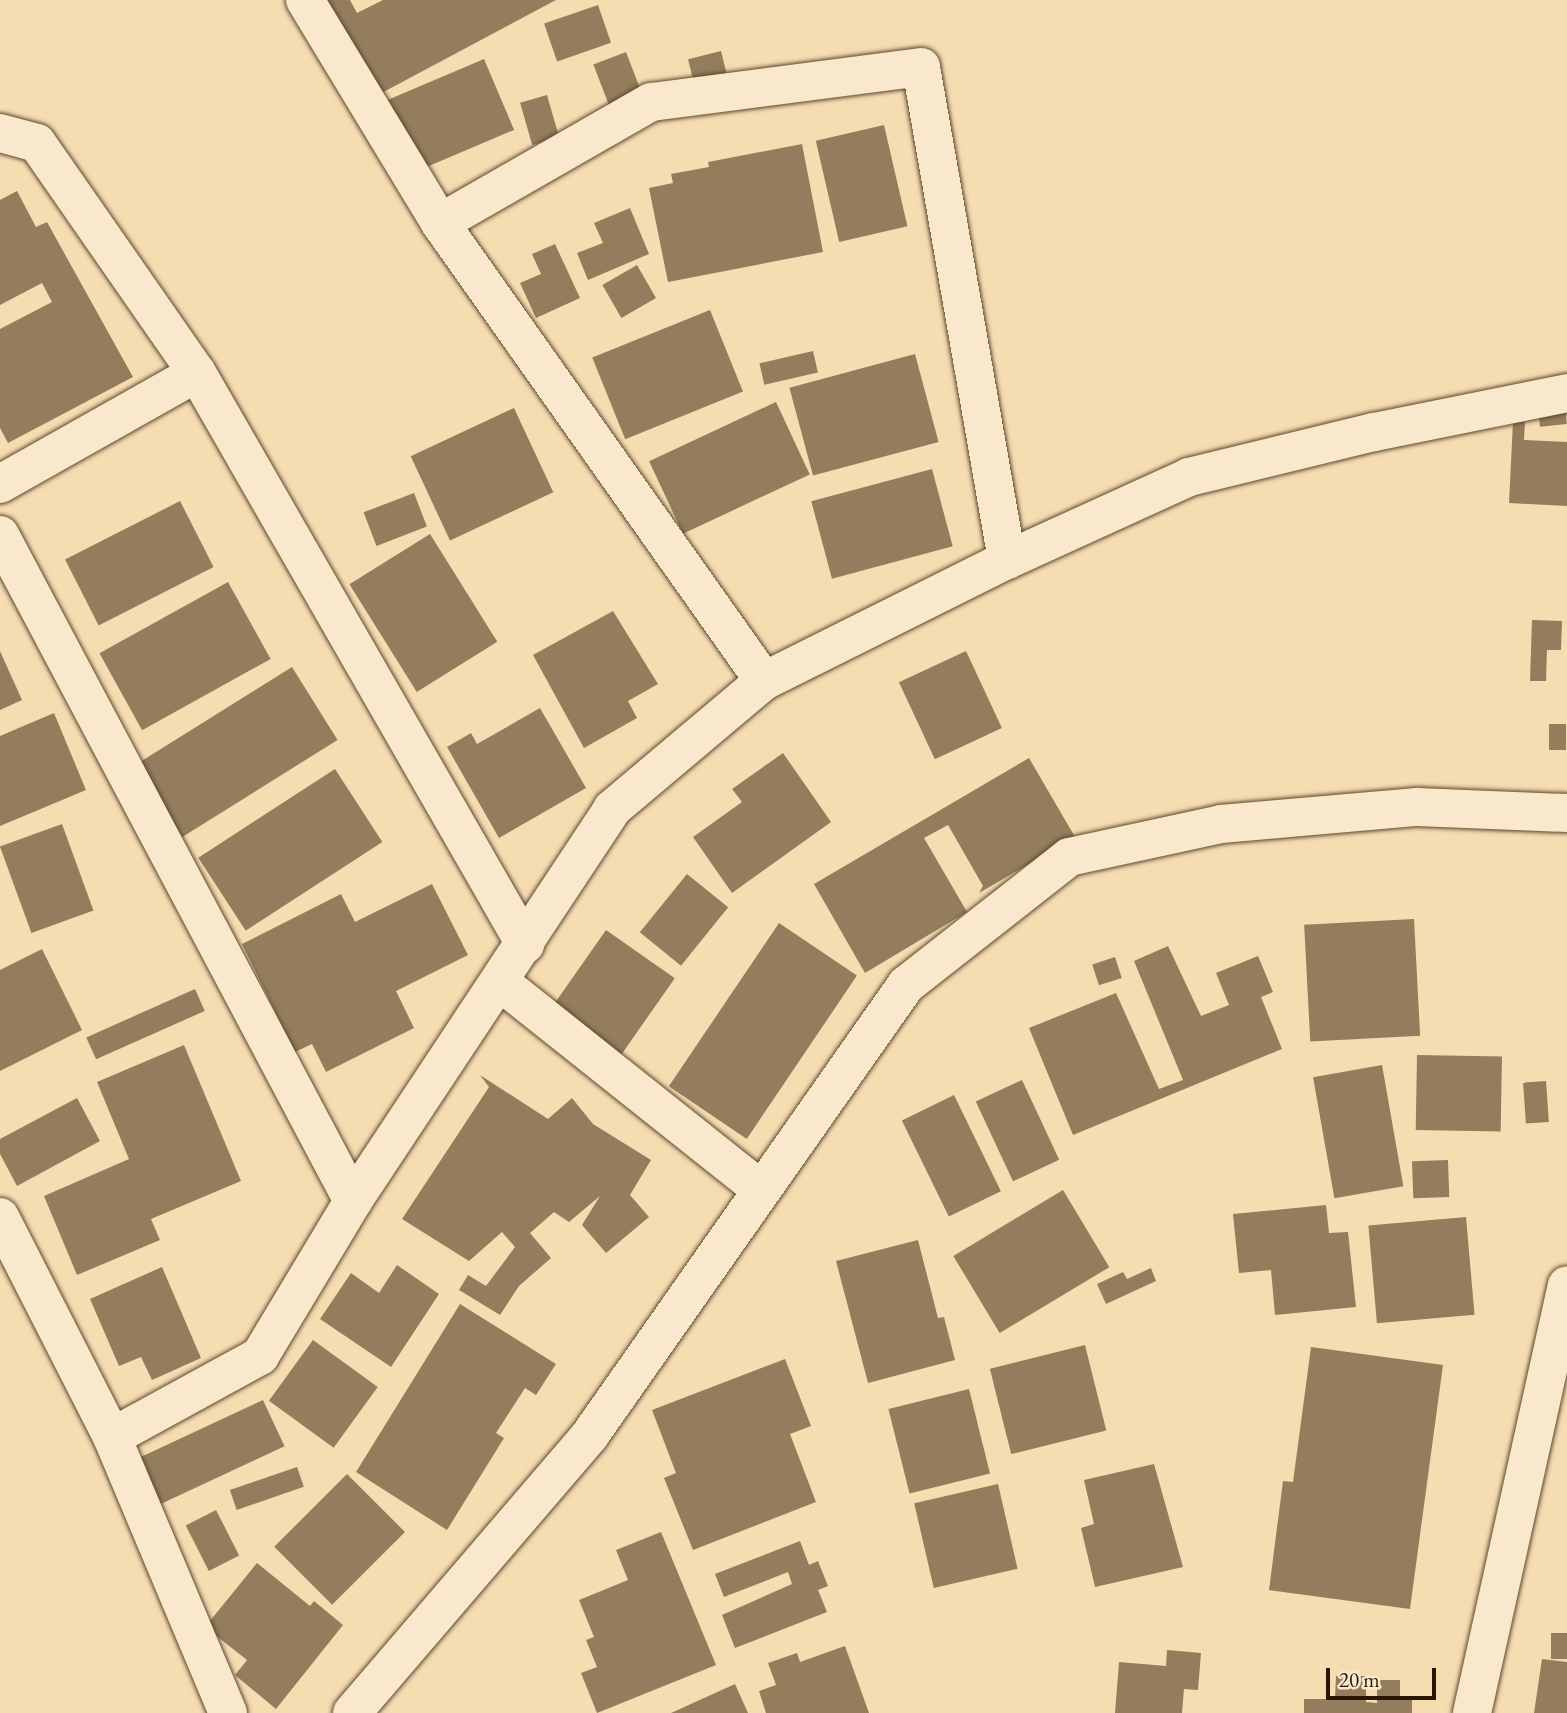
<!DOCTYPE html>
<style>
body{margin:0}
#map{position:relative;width:1567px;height:1713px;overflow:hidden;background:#f6dcb1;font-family:"EB Garamond",serif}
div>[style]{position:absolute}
.building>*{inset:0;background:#937d5d;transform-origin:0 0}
.roads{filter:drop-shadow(0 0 2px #5c482d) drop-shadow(0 0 2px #5c482d)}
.minor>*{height:38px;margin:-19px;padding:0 19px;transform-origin:19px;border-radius:19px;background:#f9e8cc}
span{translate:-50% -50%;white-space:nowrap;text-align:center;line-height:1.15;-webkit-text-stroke:7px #f9e8cc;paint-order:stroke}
.scale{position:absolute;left:1326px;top:1668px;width:110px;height:32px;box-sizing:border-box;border:4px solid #281601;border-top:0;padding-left:9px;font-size:21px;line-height:24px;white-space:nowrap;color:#281601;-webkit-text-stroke:5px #f9e8cc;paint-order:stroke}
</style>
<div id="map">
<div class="building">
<i style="clip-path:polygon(325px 0,350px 0,357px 13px,383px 0,556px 0,376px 96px)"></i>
<i style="left:598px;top:5px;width:40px;height:57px;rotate:71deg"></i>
<i style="left:721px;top:51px;width:34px;height:34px;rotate:76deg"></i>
<i style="left:626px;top:52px;width:48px;height:35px;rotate:69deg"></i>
<i style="left:484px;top:59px;width:77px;height:108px;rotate:67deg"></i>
<i style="left:547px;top:95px;width:44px;height:28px;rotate:74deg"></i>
<i style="left:884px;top:125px;width:104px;height:70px;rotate:77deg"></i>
<i style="clip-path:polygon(802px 144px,823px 252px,668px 282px,649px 188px,673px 183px,671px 174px,709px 167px,708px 162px)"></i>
<i style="clip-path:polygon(17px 191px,36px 227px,47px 222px,133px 377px,8px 443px,0 428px,0 329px,52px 302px,42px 283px,0 305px,0 200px)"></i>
<i style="clip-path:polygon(630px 208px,649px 254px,588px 280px,577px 253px,603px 243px,594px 223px)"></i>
<i style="clip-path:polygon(555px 244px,580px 298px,536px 318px,520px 283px,541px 274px,532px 254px)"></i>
<i style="left:637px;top:265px;width:38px;height:40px;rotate:60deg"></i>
<i style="left:710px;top:310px;width:88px;height:127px;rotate:68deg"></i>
<i style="left:813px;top:351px;width:22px;height:55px;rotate:77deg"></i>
<i style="left:915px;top:354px;width:91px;height:130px;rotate:75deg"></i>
<i style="left:776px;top:402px;width:80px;height:140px;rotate:65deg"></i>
<i style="left:1565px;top:406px;width:18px;height:27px;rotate:84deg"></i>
<i style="left:514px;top:408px;width:93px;height:114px;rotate:65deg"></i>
<i style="clip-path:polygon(1513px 421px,1525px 422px,1524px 440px,1567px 442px,1567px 506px,1509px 503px)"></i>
<i style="left:932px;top:469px;width:80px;height:125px;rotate:75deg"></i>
<i style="left:414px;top:493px;width:36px;height:54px;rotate:69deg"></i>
<i style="left:180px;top:501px;width:74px;height:129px;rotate:63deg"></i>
<i style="left:430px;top:534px;width:127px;height:95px;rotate:58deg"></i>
<i style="left:228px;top:582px;width:88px;height:147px;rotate:61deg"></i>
<i style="clip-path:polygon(613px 611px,658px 684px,628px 701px,637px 718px,584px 748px,533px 655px)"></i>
<i style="clip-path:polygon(1532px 620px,1562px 621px,1561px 650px,1547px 650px,1546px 681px,1530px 681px)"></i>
<i style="clip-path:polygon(0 651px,22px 700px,0 710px)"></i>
<i style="left:966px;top:651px;width:85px;height:74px;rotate:65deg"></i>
<i style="left:292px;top:667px;width:86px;height:183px;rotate:58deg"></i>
<i style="clip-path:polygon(540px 708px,586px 788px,499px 838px,447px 747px,471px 733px,477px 744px)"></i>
<i style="clip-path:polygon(54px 713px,86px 790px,0 826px,0 736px)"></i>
<i style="left:1549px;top:724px;width:17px;height:26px"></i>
<i style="clip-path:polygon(783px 753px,831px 822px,732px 893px,693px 837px,742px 802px,732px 789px)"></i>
<i style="clip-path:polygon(1029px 758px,1075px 837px,979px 893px,983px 886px,948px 825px,924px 838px,967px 912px,865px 973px,814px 884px)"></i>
<i style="left:335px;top:769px;width:87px;height:163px;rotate:57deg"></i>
<i style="left:62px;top:824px;width:92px;height:66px;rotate:70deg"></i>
<i style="left:687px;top:874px;width:53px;height:75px;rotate:39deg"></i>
<i style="clip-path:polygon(432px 884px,468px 955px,396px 991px,414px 1028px,326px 1072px,312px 1044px,295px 1052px,242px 944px,341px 894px,355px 922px)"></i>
<i style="left:1414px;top:919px;width:117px;height:110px;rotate:87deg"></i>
<i style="left:779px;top:923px;width:94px;height:197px;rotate:34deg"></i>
<i style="left:606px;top:930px;width:84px;height:105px;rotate:35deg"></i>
<i style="clip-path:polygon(1168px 946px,1201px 1016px,1229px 1005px,1216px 973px,1258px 956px,1273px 992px,1261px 997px,1282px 1049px,1073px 1135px,1029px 1028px,1116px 993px,1159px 1089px,1183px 1080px,1134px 961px)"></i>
<i style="clip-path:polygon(42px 949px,82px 1030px,0 1071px,0 970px)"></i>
<i style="left:1115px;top:957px;width:22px;height:24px;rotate:72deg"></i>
<i style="left:195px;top:989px;width:24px;height:119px;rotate:66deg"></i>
<i style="clip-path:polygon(184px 1045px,241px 1181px,151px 1219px,160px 1240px,77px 1275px,44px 1196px,129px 1159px,97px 1082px)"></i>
<i style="left:1417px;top:1055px;width:85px;height:75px;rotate:1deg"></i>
<i style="left:1382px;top:1065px;width:123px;height:70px;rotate:80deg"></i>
<i style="clip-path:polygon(480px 1075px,548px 1119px,572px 1098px,593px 1124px,651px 1160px,630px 1195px,649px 1217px,606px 1253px,582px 1225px,600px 1196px,569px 1222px,554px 1212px,530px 1233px,551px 1258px,519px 1286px,500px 1315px,459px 1290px,468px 1275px,486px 1286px,515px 1247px,502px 1232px,469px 1261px,402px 1219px,489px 1087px)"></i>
<i style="left:1022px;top:1080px;width:88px;height:51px;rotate:65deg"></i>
<i style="left:1546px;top:1081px;width:41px;height:23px;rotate:86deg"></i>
<i style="left:954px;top:1095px;width:107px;height:58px;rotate:64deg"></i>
<i style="clip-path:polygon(77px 1098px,100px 1141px,17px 1186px,0 1154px,0 1139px)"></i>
<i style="left:1448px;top:1160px;width:37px;height:36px;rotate:88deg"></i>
<i style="left:1063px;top:1190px;width:90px;height:128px;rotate:59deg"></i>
<i style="clip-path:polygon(1326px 1205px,1329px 1233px,1348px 1232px,1356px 1307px,1275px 1315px,1271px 1270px,1239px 1273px,1233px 1214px)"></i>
<i style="left:1466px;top:1217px;width:98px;height:98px;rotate:85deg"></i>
<i style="clip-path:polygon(918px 1240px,938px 1318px,944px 1317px,955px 1360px,868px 1383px,836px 1261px)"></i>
<i style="clip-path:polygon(397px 1265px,439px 1294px,391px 1367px,320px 1319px,351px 1273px,379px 1293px)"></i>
<i style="clip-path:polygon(162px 1267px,201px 1358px,152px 1380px,141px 1357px,119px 1366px,90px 1299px)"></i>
<i style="clip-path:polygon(1151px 1268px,1156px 1281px,1106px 1304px,1097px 1284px,1123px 1272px,1127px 1279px)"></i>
<i style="clip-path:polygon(460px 1304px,556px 1364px,536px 1395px,525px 1388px,496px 1433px,504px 1438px,447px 1530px,356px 1472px)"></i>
<i style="left:313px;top:1340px;width:80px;height:75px;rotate:36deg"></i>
<i style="left:1085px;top:1345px;width:88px;height:98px;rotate:76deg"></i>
<i style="clip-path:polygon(1311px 1347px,1443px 1365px,1410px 1609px,1269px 1590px,1283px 1481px,1293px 1482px)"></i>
<i style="clip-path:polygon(785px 1359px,811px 1426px,790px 1434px,816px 1502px,693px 1550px,664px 1478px,676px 1473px,652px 1410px)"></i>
<i style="left:969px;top:1389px;width:87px;height:83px;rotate:76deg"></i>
<i style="left:263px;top:1400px;width:51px;height:136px;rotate:65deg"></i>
<i style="clip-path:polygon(1154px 1464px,1183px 1567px,1095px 1587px,1081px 1528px,1094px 1524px,1084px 1480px)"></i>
<i style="left:297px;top:1467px;width:21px;height:71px;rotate:71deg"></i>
<i style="left:347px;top:1474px;width:82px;height:103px;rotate:45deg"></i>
<i style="left:998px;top:1484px;width:87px;height:86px;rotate:77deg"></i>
<i style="left:216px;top:1510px;width:51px;height:34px;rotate:63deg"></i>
<i style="clip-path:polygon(661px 1532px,716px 1665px,597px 1713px,581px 1673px,597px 1667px,586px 1640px,594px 1637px,579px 1600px,628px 1580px,616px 1550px)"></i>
<i style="clip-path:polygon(800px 1541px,809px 1565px,818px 1561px,828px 1586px,818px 1590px,827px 1612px,735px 1648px,722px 1615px,792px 1584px,788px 1572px,724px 1597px,715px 1574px)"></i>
<i style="clip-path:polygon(257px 1563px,310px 1606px,314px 1601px,343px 1625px,276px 1709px,235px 1675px,247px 1660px,205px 1627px)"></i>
<i style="left:1551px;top:1633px;width:16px;height:26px"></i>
<i style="clip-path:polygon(845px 1646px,869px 1713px,766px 1713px,759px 1691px,776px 1685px,768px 1663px,797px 1653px,800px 1662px)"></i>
<i style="clip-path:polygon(1167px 1650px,1201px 1653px,1198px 1690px,1184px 1689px,1182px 1713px,1115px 1713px,1119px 1662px,1166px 1666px)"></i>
<i style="clip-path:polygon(1542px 1659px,1567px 1662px,1567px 1713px,1534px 1713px)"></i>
<i style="clip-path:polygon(1336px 1676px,1366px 1676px,1366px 1702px,1377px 1703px,1377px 1680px,1400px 1680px,1400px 1700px,1412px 1700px,1412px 1713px,1304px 1713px,1304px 1699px,1335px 1699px)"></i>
<i style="clip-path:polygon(735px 1684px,748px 1713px,671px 1713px)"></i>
</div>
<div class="roads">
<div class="minor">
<i style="left:305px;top:0;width:261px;rotate:58.8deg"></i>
<i style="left:440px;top:223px;width:561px;rotate:54.72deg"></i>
<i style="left:0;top:133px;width:38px;rotate:15deg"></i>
<i style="left:37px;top:143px;width:280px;rotate:55.2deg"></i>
<i style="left:0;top:484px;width:226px;rotate:-29.4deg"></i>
<i style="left:197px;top:373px;width:659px;rotate:60.13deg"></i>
<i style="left:0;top:535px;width:754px;rotate:62.08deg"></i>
<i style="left:1007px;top:560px;width:200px;rotate:-24.5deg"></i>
<i style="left:1189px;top:477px;width:190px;rotate:-13.7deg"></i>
<i style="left:1374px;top:432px;width:197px;rotate:-11.4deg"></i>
<i style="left:500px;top:982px;width:332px;rotate:38.5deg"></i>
<i style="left:0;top:1217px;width:247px;rotate:63deg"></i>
<i style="left:112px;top:1437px;width:299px;rotate:67.2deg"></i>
<i style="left:112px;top:1437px;width:169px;rotate:-28.7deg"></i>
<i style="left:260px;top:1356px;width:181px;rotate:-59deg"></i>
<i style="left:353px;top:1201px;width:470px;rotate:-56.5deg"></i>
<i style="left:612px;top:809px;width:199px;rotate:-40.1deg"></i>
<i style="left:764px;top:681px;width:271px;rotate:-26.5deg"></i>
<i style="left:1007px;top:560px;width:500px;rotate:-99.9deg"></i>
<i style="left:921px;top:67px;width:272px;rotate:172.6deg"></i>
<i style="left:651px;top:102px;width:243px;rotate:150.2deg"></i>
<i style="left:352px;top:1713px;width:366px;rotate:-49.4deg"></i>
<i style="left:590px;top:1435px;width:550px;rotate:-54.92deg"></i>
<i style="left:906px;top:985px;width:207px;rotate:-38.1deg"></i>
<i style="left:1069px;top:857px;width:156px;rotate:-12.2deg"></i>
<i style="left:1221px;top:824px;width:197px;rotate:-5deg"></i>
<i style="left:1417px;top:807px;width:150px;rotate:2.3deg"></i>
<i style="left:1472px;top:1713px;width:438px;rotate:-77.5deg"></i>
</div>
</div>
<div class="scale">20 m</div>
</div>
